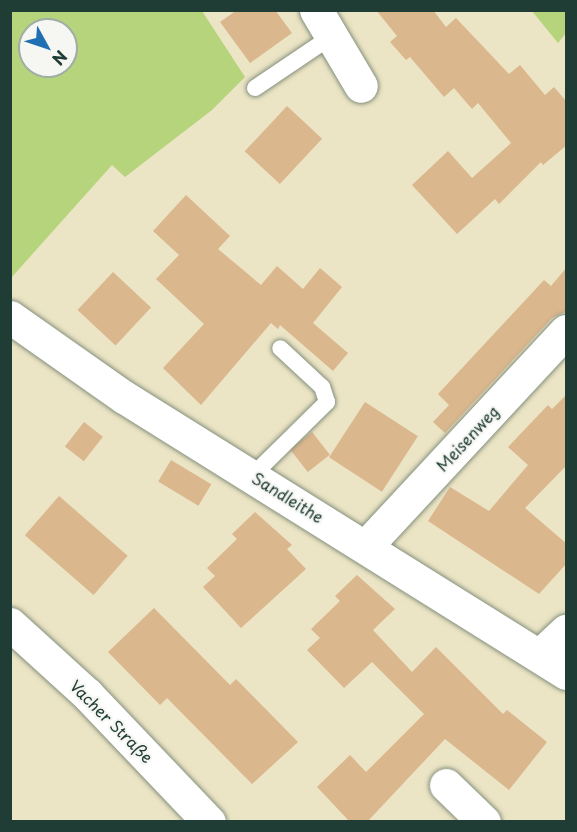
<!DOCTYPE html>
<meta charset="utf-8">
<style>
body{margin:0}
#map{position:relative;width:577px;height:832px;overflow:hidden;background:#ebe4c5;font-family:"Playpen Sans",sans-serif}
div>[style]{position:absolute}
.green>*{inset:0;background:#b5d47b}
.building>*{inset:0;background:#dbb78e;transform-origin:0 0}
.roads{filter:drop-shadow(0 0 2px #85907c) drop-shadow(0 0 2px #85907c)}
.lane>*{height:16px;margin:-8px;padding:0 8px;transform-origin:8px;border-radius:8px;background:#fff}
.street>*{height:33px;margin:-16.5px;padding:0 16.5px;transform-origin:16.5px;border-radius:16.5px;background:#fff}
.secondary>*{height:33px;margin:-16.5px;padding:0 16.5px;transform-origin:16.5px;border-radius:16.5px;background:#fff}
span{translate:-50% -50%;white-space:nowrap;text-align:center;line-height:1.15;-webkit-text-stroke:4.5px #f6f6f2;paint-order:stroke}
.street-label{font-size:16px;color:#1f3d34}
.frame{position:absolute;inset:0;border:12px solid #1f3d34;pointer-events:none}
.north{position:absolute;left:18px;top:18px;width:60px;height:60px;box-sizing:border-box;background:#f6f6f2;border:2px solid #a0aca6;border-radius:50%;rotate:130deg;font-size:16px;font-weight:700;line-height:24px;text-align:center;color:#1f3d34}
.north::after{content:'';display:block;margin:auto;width:21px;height:27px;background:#1f6fb2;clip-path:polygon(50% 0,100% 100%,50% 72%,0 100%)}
</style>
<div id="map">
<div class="green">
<i style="clip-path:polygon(evenodd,11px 10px,202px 11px,245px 77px,212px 110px,125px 177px,112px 165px,11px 278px,11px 10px,30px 30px,66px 30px,66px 66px,30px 66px,30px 30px)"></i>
<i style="clip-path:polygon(532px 11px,566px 11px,566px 33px,558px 43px)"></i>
</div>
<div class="building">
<i style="clip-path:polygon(237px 10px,275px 10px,292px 33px,250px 63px,220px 22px)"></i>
<i style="clip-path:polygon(376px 10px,433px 10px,446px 27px,456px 18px,509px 74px,520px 65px,545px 95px,554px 87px,567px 102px,567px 145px,543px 165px,541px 162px,499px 204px,495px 199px,457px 234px,412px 185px,448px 151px,472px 178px,511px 143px,478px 103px,472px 109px,454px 88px,444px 97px,410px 57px,406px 60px,390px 42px,397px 36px)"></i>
<i style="left:287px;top:106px;width:48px;height:62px;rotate:43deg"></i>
<i style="clip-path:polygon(186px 195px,230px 236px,218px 249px,261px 285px,277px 266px,303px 289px,320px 268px,342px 287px,313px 323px,348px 353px,333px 371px,280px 325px,278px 329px,271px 323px,201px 405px,163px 368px,204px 324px,156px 279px,179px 255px,153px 231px)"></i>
<i style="clip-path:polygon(567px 267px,567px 311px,552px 318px,445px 433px,433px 422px,449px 405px,438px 394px,544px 280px,551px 286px)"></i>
<i style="left:113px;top:272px;width:52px;height:52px;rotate:43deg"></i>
<i style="clip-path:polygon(567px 394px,567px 465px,525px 508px,567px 544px,567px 563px,539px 594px,428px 521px,450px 487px,489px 511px,528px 465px,508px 447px,548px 405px,552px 409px)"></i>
<i style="left:365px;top:402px;width:63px;height:66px;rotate:33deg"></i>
<i style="left:84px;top:422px;width:24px;height:31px;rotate:38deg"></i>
<i style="left:312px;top:432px;width:29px;height:28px;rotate:52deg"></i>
<i style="left:171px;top:460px;width:47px;height:25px;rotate:31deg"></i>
<i style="left:59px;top:496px;width:91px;height:52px;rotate:41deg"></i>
<i style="clip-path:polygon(255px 512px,292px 545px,287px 549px,306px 569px,241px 628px,203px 587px,215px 576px,207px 568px,237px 539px,232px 534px)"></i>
<i style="clip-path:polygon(357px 575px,395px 609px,373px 630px,412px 672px,436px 647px,503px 714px,507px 710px,547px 742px,509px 790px,445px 739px,367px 822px,350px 822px,317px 787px,350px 755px,366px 772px,424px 714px,372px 662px,344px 688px,307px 650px,320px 638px,311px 629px,340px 601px,335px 596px)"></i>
<i style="clip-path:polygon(154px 608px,230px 685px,236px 679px,298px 742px,252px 784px,167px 698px,160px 705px,108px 652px)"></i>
</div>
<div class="roads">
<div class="lane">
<i style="left:255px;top:88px;width:93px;rotate:-34deg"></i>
<i style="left:253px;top:475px;width:104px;rotate:-44.6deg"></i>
<i style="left:327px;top:402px;width:16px;rotate:-108deg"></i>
<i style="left:322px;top:387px;width:57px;rotate:-137.1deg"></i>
</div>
<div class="street">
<i style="left:316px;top:10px;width:88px;rotate:59.4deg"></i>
<i style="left:10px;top:317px;width:139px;rotate:35.1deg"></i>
<i style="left:124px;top:397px;width:521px;rotate:31.98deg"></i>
<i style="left:367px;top:545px;width:292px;rotate:-47.1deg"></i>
<i style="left:541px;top:654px;width:34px;rotate:-43deg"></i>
<i style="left:446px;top:785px;width:53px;rotate:44.2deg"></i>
</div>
<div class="secondary">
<i style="left:10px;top:624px;width:104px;rotate:42.3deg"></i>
<i style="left:87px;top:694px;width:177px;rotate:46.4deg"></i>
</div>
</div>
<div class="street-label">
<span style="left:467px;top:438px;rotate:-47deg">Meisenweg</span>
<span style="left:288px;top:497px;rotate:32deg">Sandleithe</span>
<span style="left:112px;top:721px;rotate:45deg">Vacher Straße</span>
</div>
<div class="frame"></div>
<div class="north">N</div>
</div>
